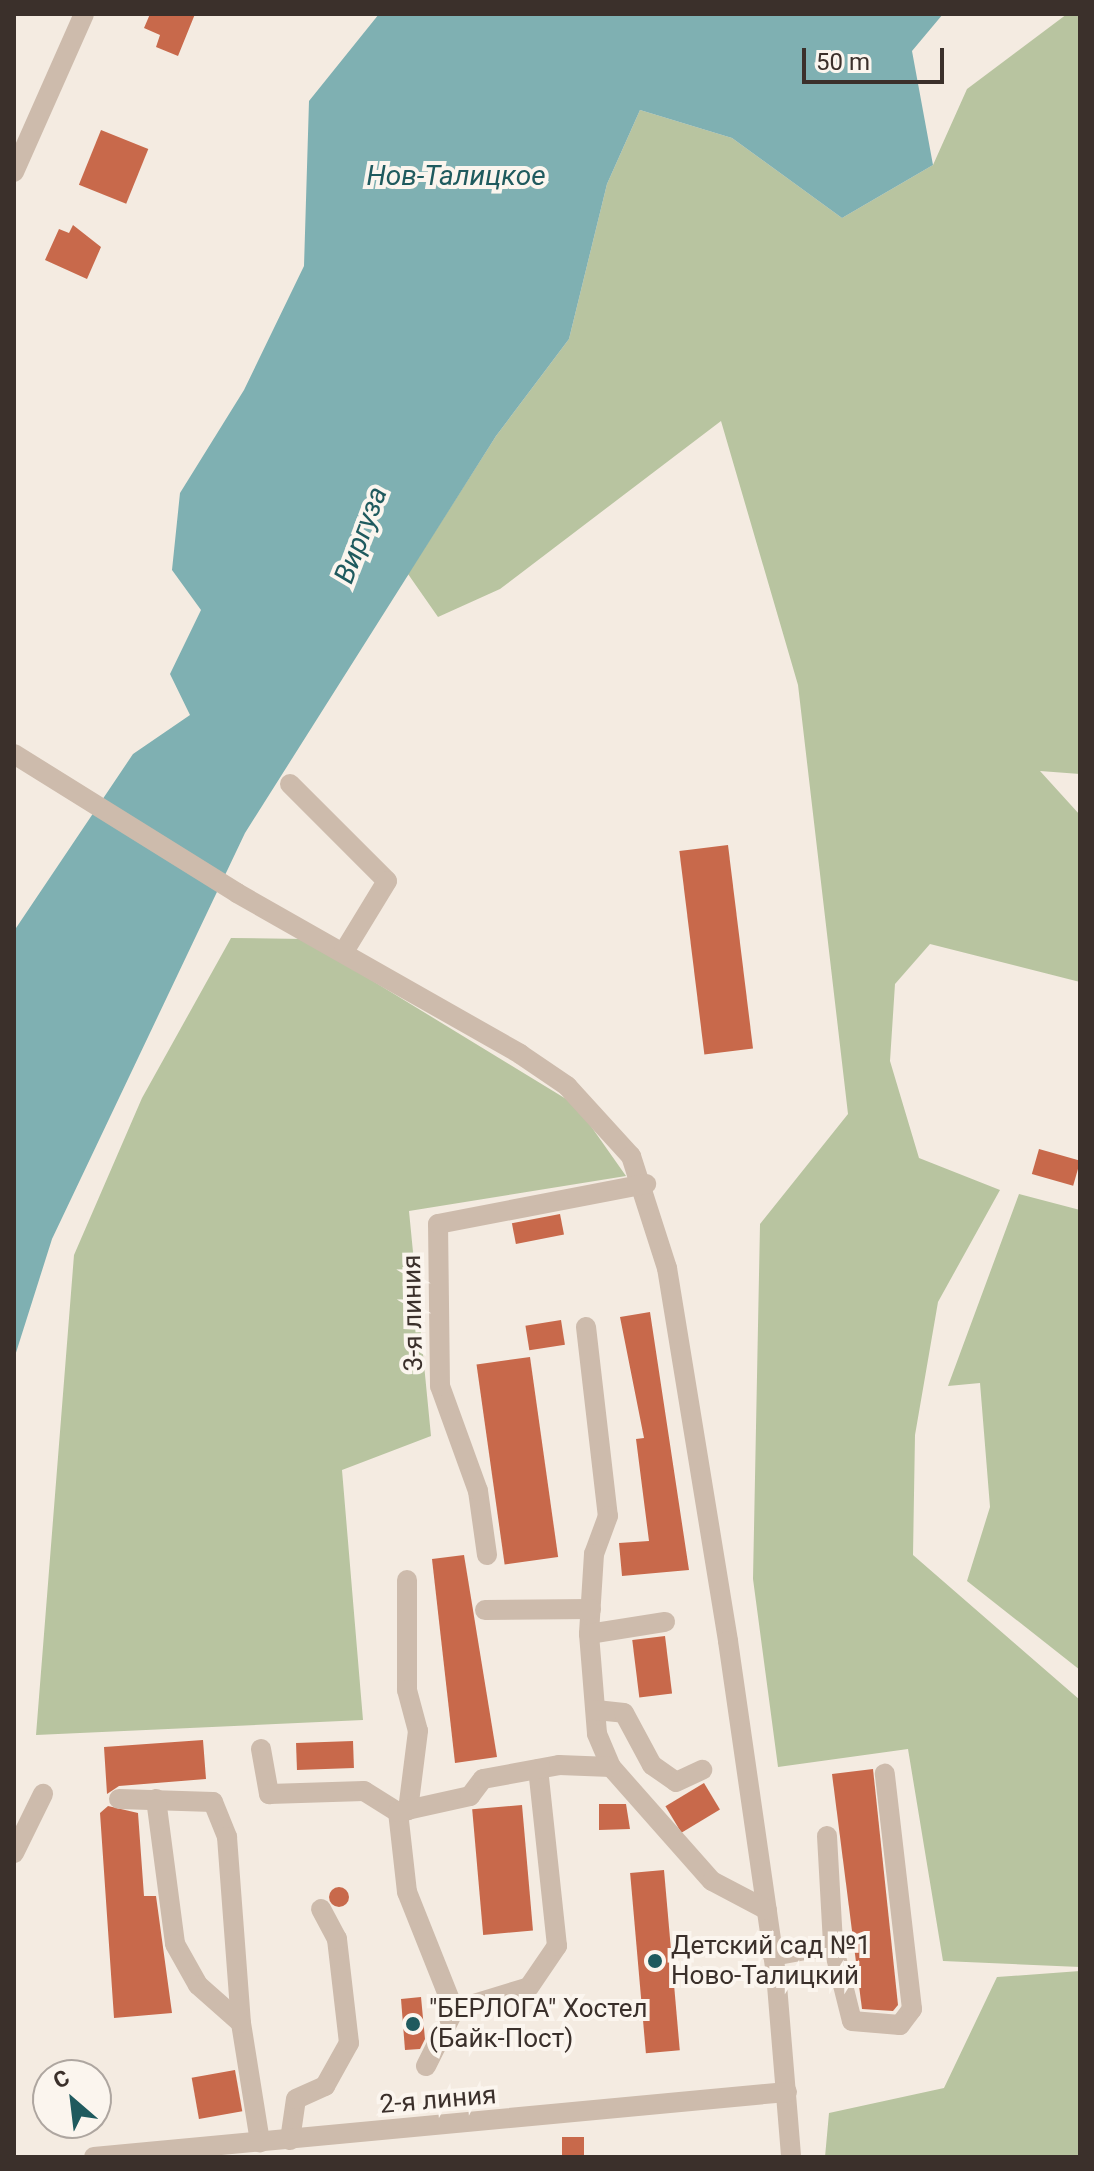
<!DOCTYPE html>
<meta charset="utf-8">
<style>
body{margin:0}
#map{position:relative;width:1094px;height:2171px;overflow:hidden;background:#f4ebe1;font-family:Roboto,sans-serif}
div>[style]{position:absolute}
.green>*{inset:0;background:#b8c4a0}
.water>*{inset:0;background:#7fb0b2}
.building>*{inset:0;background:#c8694b;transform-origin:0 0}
.round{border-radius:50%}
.minor>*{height:20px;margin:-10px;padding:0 10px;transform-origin:10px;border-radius:10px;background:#cdbbac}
.dots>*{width:22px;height:22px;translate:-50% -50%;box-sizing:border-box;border:4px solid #fbf5ee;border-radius:50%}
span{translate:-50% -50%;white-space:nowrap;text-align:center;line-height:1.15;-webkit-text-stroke:8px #fbf5ee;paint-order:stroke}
.street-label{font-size:26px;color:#3b302b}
.poi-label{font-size:26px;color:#3b302b}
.left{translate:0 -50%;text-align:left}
.water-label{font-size:28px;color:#1f5a5e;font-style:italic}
.frame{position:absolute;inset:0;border:16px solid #3b302b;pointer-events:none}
.north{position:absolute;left:32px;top:2059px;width:80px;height:80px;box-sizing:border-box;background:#fbf5ee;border:2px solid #aea6a0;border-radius:50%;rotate:332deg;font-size:22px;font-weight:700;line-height:32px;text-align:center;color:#3b302b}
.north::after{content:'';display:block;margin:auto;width:28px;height:36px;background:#1f5a5e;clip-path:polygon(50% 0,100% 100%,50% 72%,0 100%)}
.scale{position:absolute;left:802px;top:48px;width:142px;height:36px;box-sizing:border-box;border:4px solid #3b302b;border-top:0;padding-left:10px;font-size:24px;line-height:28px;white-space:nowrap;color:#3b302b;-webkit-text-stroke:6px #fbf5ee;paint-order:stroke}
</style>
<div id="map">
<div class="green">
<i style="clip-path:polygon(1067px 14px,1080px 14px,1080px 774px,1040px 771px,1080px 815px,1080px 982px,930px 944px,895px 984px,890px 1061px,919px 1158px,1000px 1190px,938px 1302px,915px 1435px,913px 1555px,1080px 1700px,1080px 1967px,943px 1961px,908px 1749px,778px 1767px,753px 1579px,760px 1224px,848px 1114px,798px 685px,721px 421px,500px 589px,438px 617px,408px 574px,496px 436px,569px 339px,607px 184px,640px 110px,732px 138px,842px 218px,933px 165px,967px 89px)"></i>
<i style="clip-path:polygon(231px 938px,304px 939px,576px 1105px,626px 1176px,409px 1211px,431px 1436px,342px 1470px,363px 1720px,36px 1735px,74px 1255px,142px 1098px)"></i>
<i style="clip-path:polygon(1019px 1194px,1080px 1210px,1080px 1670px,967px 1581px,990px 1507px,980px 1383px,948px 1386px)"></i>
<i style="clip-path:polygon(1080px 1971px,1080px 2157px,825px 2157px,829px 2113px,944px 2088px,997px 1977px)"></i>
</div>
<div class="water">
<i style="clip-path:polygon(379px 14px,943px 14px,912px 51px,933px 165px,842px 218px,732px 138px,640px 110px,607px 184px,569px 339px,496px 436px,245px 833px,52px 1239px,14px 1359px,14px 931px,133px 754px,190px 715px,170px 674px,201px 610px,172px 570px,180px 493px,244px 390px,304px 266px,309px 101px)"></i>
</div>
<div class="building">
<i style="clip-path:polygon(150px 14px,195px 14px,178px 56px,156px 47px,160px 35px,144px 28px)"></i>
<i style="left:101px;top:130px;width:51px;height:59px;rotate:22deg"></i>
<i style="clip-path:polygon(73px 225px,101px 247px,87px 279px,45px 260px,59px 229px,69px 233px)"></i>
<i style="left:728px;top:845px;width:205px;height:49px;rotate:83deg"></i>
<i style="left:1039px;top:1149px;width:43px;height:26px;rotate:16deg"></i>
<i style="left:560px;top:1214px;width:21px;height:49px;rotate:79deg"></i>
<i style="clip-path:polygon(650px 1312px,689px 1570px,622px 1576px,619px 1543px,649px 1541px,636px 1439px,644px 1438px,620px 1317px)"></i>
<i style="left:561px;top:1320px;width:25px;height:36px;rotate:81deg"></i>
<i style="left:530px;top:1357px;width:202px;height:54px;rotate:82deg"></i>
<i style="clip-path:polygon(464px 1555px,497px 1757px,455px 1763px,432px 1559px)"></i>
<i style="left:665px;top:1636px;width:58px;height:33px;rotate:83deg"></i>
<i style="clip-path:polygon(203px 1740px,206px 1779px,119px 1786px,107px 1794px,104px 1747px)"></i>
<i style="left:353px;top:1741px;width:27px;height:57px;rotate:88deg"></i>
<i style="clip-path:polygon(873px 1769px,898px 2005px,893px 2011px,862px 2009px,832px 1774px)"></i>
<i style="left:704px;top:1783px;width:31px;height:45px;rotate:59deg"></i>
<i style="clip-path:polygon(599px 1804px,626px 1804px,630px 1829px,599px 1830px)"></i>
<i style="left:522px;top:1805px;width:126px;height:50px;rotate:85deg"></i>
<i style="clip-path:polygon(108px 1806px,138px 1813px,144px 1896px,156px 1896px,172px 2013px,114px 2018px,100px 1813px)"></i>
<i style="left:664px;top:1870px;width:181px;height:34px;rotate:85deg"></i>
<i class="round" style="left:329px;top:1887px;width:20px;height:20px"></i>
<i style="clip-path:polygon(421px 1997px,425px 2039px,420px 2049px,405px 2050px,401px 1999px)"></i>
<i style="left:235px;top:2070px;width:42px;height:44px;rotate:80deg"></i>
<i style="left:562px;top:2137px;width:22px;height:20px"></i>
</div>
<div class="minor">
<i style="left:14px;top:172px;width:173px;rotate:-66.1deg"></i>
<i style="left:14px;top:754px;width:263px;rotate:31.9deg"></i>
<i style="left:237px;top:893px;width:326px;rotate:29.6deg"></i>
<i style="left:520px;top:1054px;width:57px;rotate:34.2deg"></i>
<i style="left:567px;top:1086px;width:95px;rotate:47.6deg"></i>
<i style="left:631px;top:1156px;width:118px;rotate:72.2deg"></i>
<i style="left:667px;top:1268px;width:378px;rotate:80.7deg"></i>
<i style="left:728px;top:1641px;width:335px;rotate:81.8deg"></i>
<i style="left:776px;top:1973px;width:185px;rotate:85.3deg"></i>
<i style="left:290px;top:784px;width:137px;rotate:45deg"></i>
<i style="left:387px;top:881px;width:84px;rotate:121.4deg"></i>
<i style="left:586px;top:1327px;width:190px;rotate:83.4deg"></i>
<i style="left:608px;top:1516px;width:40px;rotate:110.2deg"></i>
<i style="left:594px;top:1554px;width:80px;rotate:93.6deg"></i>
<i style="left:589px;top:1634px;width:100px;rotate:85.4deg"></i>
<i style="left:597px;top:1734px;width:36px;rotate:67deg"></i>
<i style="left:611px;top:1767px;width:152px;rotate:48.5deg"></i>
<i style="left:712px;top:1881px;width:62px;rotate:27.8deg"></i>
<i style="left:487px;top:1555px;width:65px;rotate:-98deg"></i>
<i style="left:478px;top:1491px;width:112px;rotate:-109.9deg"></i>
<i style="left:440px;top:1386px;width:162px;rotate:-90.7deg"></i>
<i style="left:438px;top:1224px;width:212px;rotate:-10.9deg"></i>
<i style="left:407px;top:1580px;width:110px;rotate:90deg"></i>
<i style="left:407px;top:1690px;width:42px;rotate:75deg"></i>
<i style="left:418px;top:1731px;width:80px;rotate:97.2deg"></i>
<i style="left:485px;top:1610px;width:106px;rotate:-0.5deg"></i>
<i style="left:589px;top:1634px;width:77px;rotate:-9deg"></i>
<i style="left:596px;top:1710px;width:28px;rotate:6deg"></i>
<i style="left:624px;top:1713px;width:59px;rotate:61.7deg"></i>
<i style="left:652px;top:1765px;width:29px;rotate:35deg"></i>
<i style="left:676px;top:1782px;width:29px;rotate:-25deg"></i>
<i style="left:261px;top:1749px;width:46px;rotate:79.9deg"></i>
<i style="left:269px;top:1794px;width:95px;rotate:-1.8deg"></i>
<i style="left:364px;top:1791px;width:40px;rotate:32deg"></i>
<i style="left:119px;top:1799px;width:94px;rotate:1.8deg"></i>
<i style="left:213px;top:1802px;width:38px;rotate:68deg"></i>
<i style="left:227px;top:1837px;width:187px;rotate:85.7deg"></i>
<i style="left:241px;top:2023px;width:121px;rotate:80.9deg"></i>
<i style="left:156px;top:1799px;width:146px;rotate:82.5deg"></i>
<i style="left:175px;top:1944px;width:47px;rotate:60.7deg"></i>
<i style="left:198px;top:1985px;width:57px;rotate:41.5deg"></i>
<i style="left:827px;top:1836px;width:109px;rotate:86.8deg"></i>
<i style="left:14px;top:1853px;width:66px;rotate:-63.8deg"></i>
<i style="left:773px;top:1956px;width:61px;rotate:-10.4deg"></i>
<i style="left:833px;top:1945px;width:78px;rotate:76deg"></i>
<i style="left:852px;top:2021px;width:48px;rotate:4.8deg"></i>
<i style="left:900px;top:2025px;width:20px;rotate:-53deg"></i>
<i style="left:912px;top:2009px;width:237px;rotate:-96.6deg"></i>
<i style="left:454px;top:2010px;width:78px;rotate:-17deg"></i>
<i style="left:529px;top:1987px;width:50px;rotate:-55.7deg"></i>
<i style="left:557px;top:1946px;width:178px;rotate:-96.1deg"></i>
<i style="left:426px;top:2066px;width:63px;rotate:-63.4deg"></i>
<i style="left:454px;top:2010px;width:127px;rotate:-111.7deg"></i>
<i style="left:407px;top:1892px;width:81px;rotate:-96.4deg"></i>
<i style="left:398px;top:1812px;width:74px;rotate:-12.5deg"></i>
<i style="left:470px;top:1796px;width:21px;rotate:-53deg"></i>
<i style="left:483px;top:1779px;width:77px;rotate:-10.4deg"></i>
<i style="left:559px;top:1765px;width:52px;rotate:2.2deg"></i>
<i style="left:290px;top:2140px;width:41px;rotate:-81.7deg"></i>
<i style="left:296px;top:2099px;width:32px;rotate:-24deg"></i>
<i style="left:325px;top:2086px;width:49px;rotate:-60.8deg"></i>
<i style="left:349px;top:2043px;width:105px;rotate:-96.6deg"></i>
<i style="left:337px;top:1939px;width:34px;rotate:-118deg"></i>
<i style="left:94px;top:2157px;width:696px;rotate:-5.36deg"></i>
</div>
<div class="dots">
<i style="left:655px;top:1961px;background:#1f5a5e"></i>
<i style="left:413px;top:2024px;background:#1f5a5e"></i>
</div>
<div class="street-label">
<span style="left:413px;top:1313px;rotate:-91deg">3-я линия</span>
<span style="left:438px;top:2100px;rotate:-5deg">2-я линия</span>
</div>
<div class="poi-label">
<span class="left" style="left:671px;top:1961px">Детский сад №1<br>Ново-Талицкий</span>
<span class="left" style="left:429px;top:2024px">"БЕРЛОГА" Хостел<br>(Байк-Пост)</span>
</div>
<div class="water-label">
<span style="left:456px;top:176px">Нов-Талицкое</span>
<span style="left:361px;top:535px;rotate:-69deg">Виргуза</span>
</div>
<div class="frame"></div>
<div class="north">С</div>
<div class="scale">50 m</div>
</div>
